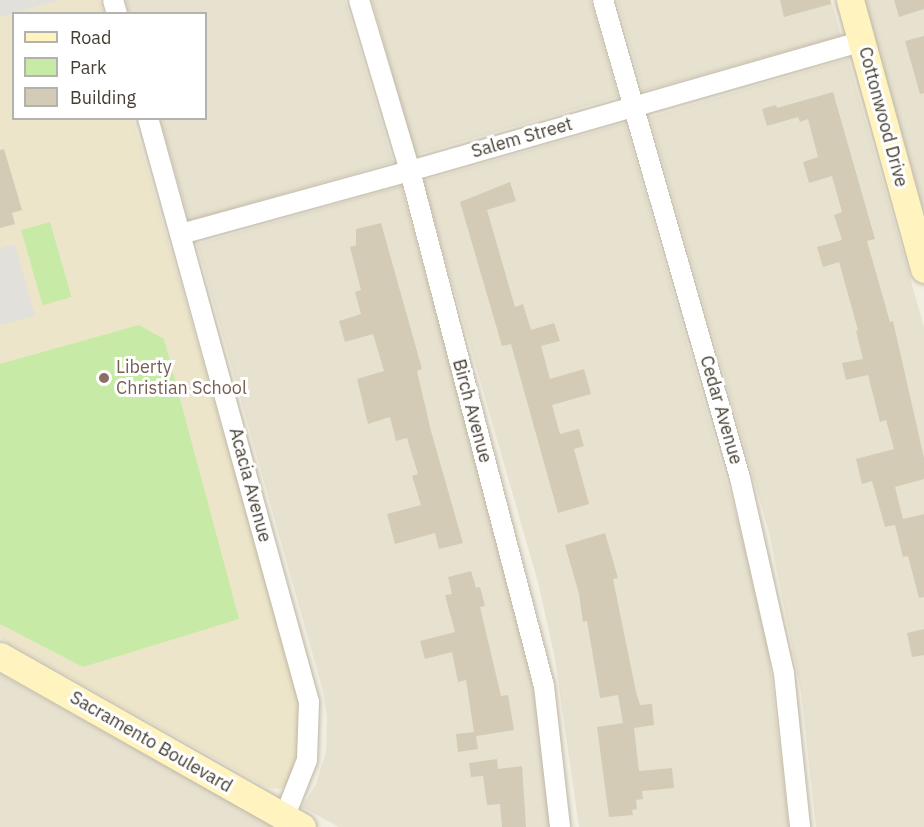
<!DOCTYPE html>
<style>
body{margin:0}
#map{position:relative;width:924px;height:827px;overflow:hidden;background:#f2eee2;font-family:"IBM Plex Sans",sans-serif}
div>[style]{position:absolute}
.residential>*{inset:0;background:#e7e1cf}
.education>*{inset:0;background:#ede5ca}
.green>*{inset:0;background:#c7eba6;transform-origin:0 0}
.parking>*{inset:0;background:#e2e0db}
.building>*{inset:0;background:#d4cbb6}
.roads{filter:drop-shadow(0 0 2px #beb7a4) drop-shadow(0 0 2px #beb7a4)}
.street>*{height:20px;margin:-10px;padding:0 10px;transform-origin:10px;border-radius:10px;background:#fff}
.secondary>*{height:27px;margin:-13.5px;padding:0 13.5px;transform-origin:13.5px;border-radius:13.5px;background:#fff4bf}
.dots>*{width:16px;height:16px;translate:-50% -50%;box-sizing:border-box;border:3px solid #fff;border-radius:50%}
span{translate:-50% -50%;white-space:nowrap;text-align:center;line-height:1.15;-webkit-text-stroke:6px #fff;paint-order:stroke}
.street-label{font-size:18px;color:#443e32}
.education-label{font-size:18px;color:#785e54}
.left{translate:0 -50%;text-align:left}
.legend{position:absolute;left:12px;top:12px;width:195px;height:108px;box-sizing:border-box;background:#fff;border:2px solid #b4b2ad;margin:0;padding:8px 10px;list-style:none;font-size:18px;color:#443e32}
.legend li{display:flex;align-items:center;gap:12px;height:30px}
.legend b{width:30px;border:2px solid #b4b2ad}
</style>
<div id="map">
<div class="residential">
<i style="clip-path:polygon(126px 0,345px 0,393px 162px,189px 221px,160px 119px,206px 118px,206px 14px,129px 13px)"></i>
<i style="clip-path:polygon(372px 0,590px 0,618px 97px,415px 155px)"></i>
<i style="clip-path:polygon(617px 0,831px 0,841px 36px,643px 91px)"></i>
<i style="clip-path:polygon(864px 0,924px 0,924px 211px)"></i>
<i style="clip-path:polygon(848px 59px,924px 327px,924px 827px,816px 827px,801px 692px,769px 532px,650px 117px)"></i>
<i style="clip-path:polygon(625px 123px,740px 529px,768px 650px,789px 827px,579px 827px,555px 659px,539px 586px,423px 181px)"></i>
<i style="clip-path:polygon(401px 186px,507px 570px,540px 721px,553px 827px,339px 827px,302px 807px,316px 784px,326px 752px,327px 717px,323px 691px,197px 244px)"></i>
<i style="clip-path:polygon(0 674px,276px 827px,0 827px)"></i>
</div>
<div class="education">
<i style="clip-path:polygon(0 0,99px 0,103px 13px,14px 14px,14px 118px,133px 119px,300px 701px,300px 753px,293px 774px,286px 786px,281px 789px,268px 788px,0 638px)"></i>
</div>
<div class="green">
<i style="left:50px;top:222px;width:78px;height:30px;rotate:74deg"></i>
<i style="clip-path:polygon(139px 325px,164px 339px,239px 619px,83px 667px,0 624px,0 364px)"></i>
</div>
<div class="parking">
<i style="clip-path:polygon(0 0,59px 0,0 17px)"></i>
<i style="clip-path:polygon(15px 244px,35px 316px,0 325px,0 248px)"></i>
</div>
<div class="building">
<i style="clip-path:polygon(780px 0,830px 0,831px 4px,784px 17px)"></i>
<i style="clip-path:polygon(894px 0,924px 0,924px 9px,899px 17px)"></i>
<i style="clip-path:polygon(924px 36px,924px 93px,920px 94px,905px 41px)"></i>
<i style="clip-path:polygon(833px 92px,875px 239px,867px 241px,890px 322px,893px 321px,924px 458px,924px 479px,895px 487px,903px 519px,924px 514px,924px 597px,919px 598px,908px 556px,903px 557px,895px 525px,885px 527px,872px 481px,862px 484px,856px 459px,894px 449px,886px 420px,880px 422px,868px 375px,846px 380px,842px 363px,863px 359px,856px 331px,858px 330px,839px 262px,823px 267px,817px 247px,842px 240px,834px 215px,842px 212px,832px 176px,809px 183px,803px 162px,818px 157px,808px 119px,800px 122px,798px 117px,767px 126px,762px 109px,776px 105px,777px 108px)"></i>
<i style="clip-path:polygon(4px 149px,22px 210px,12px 213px,15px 224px,0 228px,0 150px)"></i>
<i style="clip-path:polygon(510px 182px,516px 201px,487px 210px,515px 307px,523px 304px,531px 330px,554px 323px,560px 341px,541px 346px,550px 379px,584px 369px,591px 394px,552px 405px,560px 434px,579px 429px,584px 446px,574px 449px,589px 504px,558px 513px,511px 344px,502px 346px,460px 202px)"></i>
<i style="clip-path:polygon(381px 223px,422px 369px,417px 371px,431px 431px,463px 543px,439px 549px,435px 533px,395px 544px,387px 514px,421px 505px,412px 476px,418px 474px,407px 438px,396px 441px,390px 417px,368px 424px,357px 379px,384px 371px,373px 334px,345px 342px,339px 321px,361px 314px,355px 292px,361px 290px,350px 247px,356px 245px,356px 229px)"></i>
<i style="clip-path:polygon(605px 533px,618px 578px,613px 579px,636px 692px,640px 705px,652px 704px,654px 725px,634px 728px,639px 771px,672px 768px,674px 788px,642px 791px,643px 799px,636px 800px,637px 809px,632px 810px,633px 815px,609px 817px,597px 727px,623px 723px,618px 695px,600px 698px,587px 621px,583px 622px,579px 594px,565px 545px)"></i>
<i style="clip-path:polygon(471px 571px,476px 588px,480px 587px,485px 606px,480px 607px,501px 696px,508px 695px,514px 730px,476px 736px,478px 749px,458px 752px,456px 734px,474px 732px,466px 680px,458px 682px,452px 652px,425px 659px,420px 641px,455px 632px,445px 595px,452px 594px,448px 577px)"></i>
<i style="clip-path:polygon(924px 629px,924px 655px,912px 657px,907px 633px)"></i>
<i style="clip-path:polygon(497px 759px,498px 769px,522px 766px,526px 827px,502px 827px,500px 804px,487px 805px,483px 776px,471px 777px,469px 763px)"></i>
</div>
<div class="roads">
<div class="street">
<i style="left:113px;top:0;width:15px;rotate:74deg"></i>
<i style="left:359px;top:0;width:178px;rotate:73.4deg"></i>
<i style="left:410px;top:171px;width:532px;rotate:75.42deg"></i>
<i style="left:544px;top:686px;width:142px;rotate:83.5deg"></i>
<i style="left:603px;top:0;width:497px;rotate:74deg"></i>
<i style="left:740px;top:478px;width:201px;rotate:77.3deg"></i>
<i style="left:784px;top:674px;width:154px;rotate:84deg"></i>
<i style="left:148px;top:118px;width:606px;rotate:74.59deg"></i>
<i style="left:309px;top:702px;width:58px;rotate:92deg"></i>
<i style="left:307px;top:760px;width:62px;rotate:111.6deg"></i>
<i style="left:181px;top:234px;width:238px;rotate:-15.4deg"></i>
<i style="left:410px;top:171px;width:470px;rotate:-16deg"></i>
</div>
<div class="secondary">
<i style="left:850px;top:0;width:279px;rotate:74.6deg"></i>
<i style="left:0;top:656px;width:347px;rotate:29.5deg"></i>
</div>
</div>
<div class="dots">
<i style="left:104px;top:378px;background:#8d6e63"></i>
</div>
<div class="street-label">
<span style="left:883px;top:117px;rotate:75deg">Cottonwood Drive</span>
<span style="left:522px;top:138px;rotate:-16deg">Salem Street</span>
<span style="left:721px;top:410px;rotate:74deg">Cedar Avenue</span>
<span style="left:472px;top:411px;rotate:75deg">Birch Avenue</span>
<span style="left:250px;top:485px;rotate:75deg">Acacia Avenue</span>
<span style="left:151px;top:742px;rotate:30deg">Sacramento Boulevard</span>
</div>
<div class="education-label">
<span class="left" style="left:116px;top:378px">Liberty<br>Christian School</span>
</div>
<ul class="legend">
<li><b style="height:8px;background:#fff4bf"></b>Road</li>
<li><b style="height:16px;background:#c7eba6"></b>Park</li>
<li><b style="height:16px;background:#d4cbb6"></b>Building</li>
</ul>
</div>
